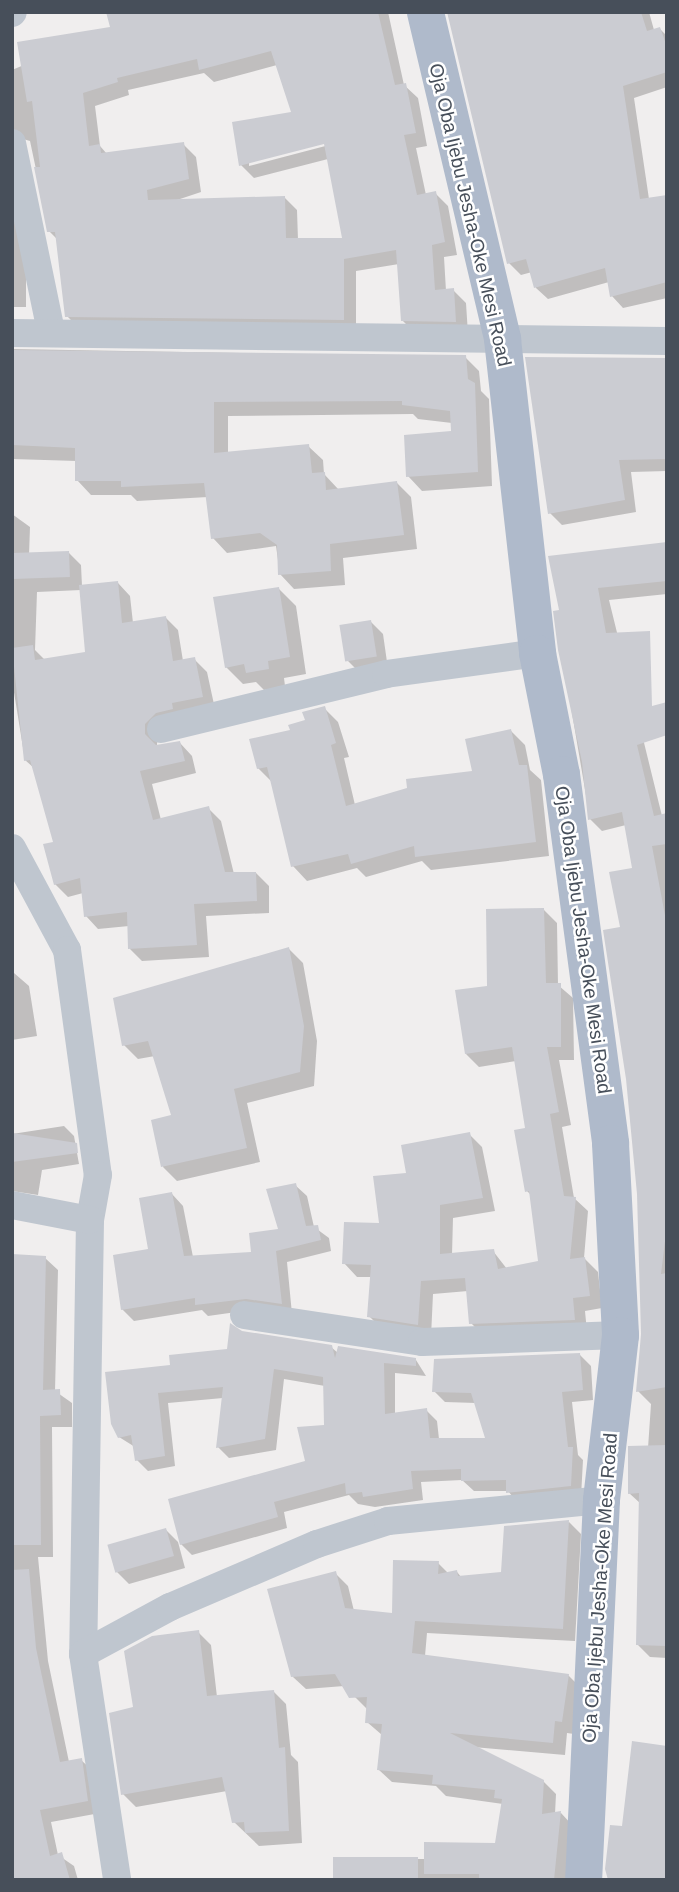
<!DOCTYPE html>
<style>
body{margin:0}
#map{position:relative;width:679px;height:1892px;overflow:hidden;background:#f0eeee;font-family:Helvetica,sans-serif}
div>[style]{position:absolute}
.shadow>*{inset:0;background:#0003}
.building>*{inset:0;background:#cbccd2;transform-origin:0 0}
.minor>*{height:28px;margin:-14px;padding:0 14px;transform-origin:14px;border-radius:14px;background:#bfc6cf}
.major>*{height:37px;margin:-18.5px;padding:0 18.5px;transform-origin:18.5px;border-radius:18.5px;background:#afbacb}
span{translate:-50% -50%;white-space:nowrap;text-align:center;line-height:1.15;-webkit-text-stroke:5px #fff;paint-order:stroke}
.street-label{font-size:19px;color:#474f5a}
.frame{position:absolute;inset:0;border:14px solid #474f5a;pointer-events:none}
</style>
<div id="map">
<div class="shadow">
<i style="clip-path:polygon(evenodd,113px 12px,388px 12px,404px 85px,418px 98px,427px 146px,416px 148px,426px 195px,435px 193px,448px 206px,457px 255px,444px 257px,446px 291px,453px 290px,466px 303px,468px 334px,415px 333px,402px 320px,399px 264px,356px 271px,356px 332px,80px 329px,67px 316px,58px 240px,49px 231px,30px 141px,23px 139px,12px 146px,12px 70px,112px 28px,113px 12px,277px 65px,293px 114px,241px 165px,254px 178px,328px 159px,344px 239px,298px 240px,297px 210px,284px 197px,174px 201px,201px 192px,196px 157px,183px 144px,107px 154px,100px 146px,95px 106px,129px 95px,128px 90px,204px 73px,214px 82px,277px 65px,113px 12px,332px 140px,333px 144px,249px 166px,249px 162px,332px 140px)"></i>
<i style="clip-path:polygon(448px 12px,649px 12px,654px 30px,660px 29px,667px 36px,667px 87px,634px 98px,649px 199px,667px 197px,667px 298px,623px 308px,612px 296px,609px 282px,548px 299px,536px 288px,532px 272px,521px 275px,509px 263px)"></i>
<i style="clip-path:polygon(12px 182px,26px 249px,26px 307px,12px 307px)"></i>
<i style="clip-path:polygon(12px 349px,465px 357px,479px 371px,481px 391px,489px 399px,492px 486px,422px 491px,408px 476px,452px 433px,452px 423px,418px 419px,413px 414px,228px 416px,228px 453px,308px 446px,323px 460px,324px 474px,339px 490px,397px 483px,411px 497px,417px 549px,343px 558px,345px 585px,294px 589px,280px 574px,276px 546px,227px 553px,213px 538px,208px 497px,137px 501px,131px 495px,91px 495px,77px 480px,77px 461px,12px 459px)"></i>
<i style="clip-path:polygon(667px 359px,667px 471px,631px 472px,636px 512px,562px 525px,550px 513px)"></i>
<i style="clip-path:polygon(evenodd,12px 514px,30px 527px,29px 555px,69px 553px,81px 565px,82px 586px,118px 583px,130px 596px,133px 623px,165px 617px,178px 630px,183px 661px,194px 659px,207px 672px,215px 709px,157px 737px,157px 746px,180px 743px,192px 756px,196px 773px,152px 784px,161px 820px,208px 808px,221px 821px,234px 874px,256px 873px,269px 886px,269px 913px,206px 916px,209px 957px,142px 961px,130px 949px,129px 926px,98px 929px,86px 916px,83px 893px,68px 897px,55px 884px,55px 843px,34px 768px,25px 760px,12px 680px,12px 514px,81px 590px,86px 654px,45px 660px,35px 650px,37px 592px,81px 590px)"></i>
<i style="clip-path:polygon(667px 545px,667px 594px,609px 600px,662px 816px,667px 815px,667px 1658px,650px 1657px,638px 1645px,641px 1504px,629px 1493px,648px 1448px,651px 1404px,638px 1391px,643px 1334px,639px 1194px,622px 928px,634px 869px,626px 825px,602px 831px,590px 819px,555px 613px)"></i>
<i style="clip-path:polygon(279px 589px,296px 606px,306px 674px,284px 678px,285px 686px,264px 690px,256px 682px,243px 684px,226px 667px)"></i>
<i style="clip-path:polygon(371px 622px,383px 634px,388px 669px,360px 673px,348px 661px)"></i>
<i style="clip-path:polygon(324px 708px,338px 722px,349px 757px,344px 758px,355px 805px,474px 773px,511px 731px,525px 745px,530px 770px,541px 780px,549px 856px,431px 870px,422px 861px,366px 877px,357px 868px,307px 881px,293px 866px,273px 783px,258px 768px,292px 731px)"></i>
<i style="clip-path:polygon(544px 910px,557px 923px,558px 985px,573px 998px,574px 1060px,559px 1060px,571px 1125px,562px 1127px,574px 1198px,588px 1211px,584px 1258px,598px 1272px,602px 1308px,585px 1311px,587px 1332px,484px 1336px,471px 1323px,468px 1291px,433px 1294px,431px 1337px,382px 1329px,369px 1316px,372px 1277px,357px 1277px,344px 1263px,380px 1225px,408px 1174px,469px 1134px,482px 1147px,495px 1211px,453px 1218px,452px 1255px,493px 1251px,507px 1269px,540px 1262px,531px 1195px,527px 1191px,527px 1130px,516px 1061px,479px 1067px,466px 1054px,489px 987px)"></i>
<i style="clip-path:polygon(289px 949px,303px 963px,317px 1041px,314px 1086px,247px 1103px,260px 1162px,177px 1181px,163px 1167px,174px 1116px,155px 1056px,138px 1059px,124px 1045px)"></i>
<i style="clip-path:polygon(12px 959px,14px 973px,29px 986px,37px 1036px,12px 1040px)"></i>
<i style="clip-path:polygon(64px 1126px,74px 1136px,79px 1164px,42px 1170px,38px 1195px,12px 1191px,12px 1134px)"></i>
<i style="clip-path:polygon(295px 1185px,307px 1196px,314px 1227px,329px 1238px,331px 1251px,287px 1262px,292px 1314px,258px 1309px,208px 1316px,202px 1310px,134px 1321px,122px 1309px,172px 1194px,183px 1206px,193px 1257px,253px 1254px,280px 1231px)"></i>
<i style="clip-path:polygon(13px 1255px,45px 1258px,58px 1270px,55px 1391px,72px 1403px,72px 1427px,52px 1427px,53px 1557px,38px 1557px,48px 1661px,69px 1762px,81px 1760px,94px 1772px,100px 1813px,51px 1822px,58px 1855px,74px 1866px,78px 1880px,12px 1880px)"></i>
<i style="clip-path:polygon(241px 1333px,331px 1347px,338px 1353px,416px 1360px,426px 1376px,395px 1373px,395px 1414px,426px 1410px,437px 1421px,439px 1439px,488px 1439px,476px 1403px,445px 1402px,434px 1391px,580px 1355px,591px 1366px,593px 1400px,572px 1402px,578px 1455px,583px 1460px,581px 1497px,518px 1503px,508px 1491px,474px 1491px,462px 1480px,421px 1482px,423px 1500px,375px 1507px,358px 1504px,349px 1495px,284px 1512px,287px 1528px,192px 1555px,181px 1544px,307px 1462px,326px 1427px,325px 1386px,284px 1379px,276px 1450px,229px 1458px,218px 1447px,223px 1398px,168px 1403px,175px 1466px,148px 1471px,137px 1460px,135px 1447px,119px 1437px,172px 1366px,229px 1351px)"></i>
<i style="clip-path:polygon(569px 1522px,581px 1534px,575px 1641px,427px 1633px,425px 1656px,568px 1675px,581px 1688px,574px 1734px,567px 1733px,565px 1755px,473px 1747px,543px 1781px,556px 1794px,555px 1814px,561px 1813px,573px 1826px,569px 1880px,334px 1880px,334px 1859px,426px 1859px,496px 1845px,503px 1804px,446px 1796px,436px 1786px,392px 1782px,379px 1770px,382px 1735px,367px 1722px,368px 1710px,344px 1686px,306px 1689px,293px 1677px,335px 1573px,348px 1586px,354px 1611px,394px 1615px,438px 1563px,449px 1574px,457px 1572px,462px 1578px,503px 1574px)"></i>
<i style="clip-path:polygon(166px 1530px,178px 1542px,185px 1568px,129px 1584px,117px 1572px)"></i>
<i style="clip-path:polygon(198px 1632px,211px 1645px,217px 1697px,273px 1691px,286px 1704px,291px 1755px,298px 1762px,302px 1843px,259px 1846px,234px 1822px,227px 1791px,136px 1807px,123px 1794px,135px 1708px)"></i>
</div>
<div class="building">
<i style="clip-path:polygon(evenodd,106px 12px,378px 12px,395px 85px,406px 83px,416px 133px,404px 135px,417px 195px,436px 191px,445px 242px,432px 245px,435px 290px,454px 288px,456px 322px,401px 321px,396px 250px,344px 259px,344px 320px,65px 317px,55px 232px,47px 232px,34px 167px,40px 167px,32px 101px,27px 102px,17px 42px,110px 27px,106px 12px,271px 51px,291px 112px,232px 122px,239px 166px,324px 144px,342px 238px,286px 238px,285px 196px,148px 200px,147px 190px,189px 179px,184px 142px,101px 153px,100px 144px,89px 146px,83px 93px,118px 82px,117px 78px,197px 59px,199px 70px,271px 51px)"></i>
<i style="clip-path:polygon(447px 12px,641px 12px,647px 31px,660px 27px,667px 47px,667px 72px,623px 86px,640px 199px,667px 195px,667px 282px,610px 297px,605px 268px,534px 288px,526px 259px,507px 264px)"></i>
<i style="clip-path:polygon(12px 350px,466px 355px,468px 379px,475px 383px,478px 472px,406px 477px,404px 435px,451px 431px,450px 411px,402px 405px,402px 401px,214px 402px,214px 453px,309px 444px,312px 473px,325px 472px,326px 490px,397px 481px,404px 535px,330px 544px,331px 571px,278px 575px,277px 545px,260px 533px,211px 539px,204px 483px,121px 487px,121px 481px,75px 481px,75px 448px,12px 445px)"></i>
<i style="clip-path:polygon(525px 357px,667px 358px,667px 459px,619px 460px,625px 500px,548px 514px)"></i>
<i style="clip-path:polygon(667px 542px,667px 581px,598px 588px,606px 633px,650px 631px,652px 706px,667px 702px,667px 735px,637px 745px,654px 816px,667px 813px,667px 844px,652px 846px,667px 926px,667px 1225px,661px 1274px,667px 1273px,667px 1387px,636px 1392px,641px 1334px,637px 1194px,626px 1079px,603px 930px,620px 927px,609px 872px,632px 868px,622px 812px,588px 820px,582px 762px,558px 650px,553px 611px,559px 610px,548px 556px)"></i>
<i style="left:69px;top:551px;width:26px;height:57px;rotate:88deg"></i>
<i style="clip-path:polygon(118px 581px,122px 623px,166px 616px,173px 661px,195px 657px,203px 697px,172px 703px,173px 709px,156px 713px,145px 724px,145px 734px,156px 745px,180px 741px,185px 761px,140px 771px,153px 820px,209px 806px,225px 872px,256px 872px,257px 901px,194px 904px,197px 945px,128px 949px,127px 912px,84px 917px,80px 878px,54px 885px,43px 844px,53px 842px,30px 760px,24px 761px,12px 648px,33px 645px,35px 660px,85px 652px,79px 585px)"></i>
<i style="clip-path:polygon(279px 587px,290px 657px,268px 661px,269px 669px,246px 673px,244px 664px,225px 668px,213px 597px)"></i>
<i style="left:371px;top:620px;width:37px;height:32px;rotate:81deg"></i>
<i style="clip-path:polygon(325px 706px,336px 743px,331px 745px,346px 806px,407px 788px,406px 779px,472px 771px,465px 739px,511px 729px,519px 765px,527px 765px,536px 842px,415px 857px,414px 846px,351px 864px,348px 854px,291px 867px,267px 767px,257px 769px,249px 739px,290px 730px,288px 725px,305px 720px,302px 712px)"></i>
<i style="clip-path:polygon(544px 908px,546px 983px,561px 983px,561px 1047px,547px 1047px,559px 1112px,550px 1114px,564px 1196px,576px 1197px,570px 1259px,585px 1257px,590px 1296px,573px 1298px,575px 1320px,469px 1324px,465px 1278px,421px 1281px,418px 1325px,367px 1317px,371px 1265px,342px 1264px,344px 1222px,379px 1223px,373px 1176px,406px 1173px,401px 1145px,470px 1132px,483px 1198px,440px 1205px,440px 1254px,494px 1249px,498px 1269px,538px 1261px,529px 1191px,525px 1192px,514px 1130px,525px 1128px,512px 1047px,465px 1054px,455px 990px,487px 986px,486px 909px)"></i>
<i style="clip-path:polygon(289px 947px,304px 1026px,300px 1072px,234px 1089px,247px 1148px,161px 1167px,151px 1120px,171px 1115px,148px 1041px,122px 1046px,113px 998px)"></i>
<i style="clip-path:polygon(12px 1133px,77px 1143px,78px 1153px,12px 1162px)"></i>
<i style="clip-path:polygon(296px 1183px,306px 1226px,318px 1225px,321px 1240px,276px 1251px,282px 1304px,246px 1299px,195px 1305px,195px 1298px,121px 1310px,113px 1255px,148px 1249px,139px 1198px,172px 1192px,184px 1256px,251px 1252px,249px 1233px,278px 1229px,266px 1189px)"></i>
<i style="clip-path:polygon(12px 1254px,46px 1256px,43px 1390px,60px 1389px,61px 1415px,40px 1416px,41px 1545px,12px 1545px)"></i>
<i style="clip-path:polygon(230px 1323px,242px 1331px,332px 1345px,335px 1358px,338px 1346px,416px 1358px,416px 1366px,384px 1363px,385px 1414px,427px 1408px,430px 1438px,485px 1438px,471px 1393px,432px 1392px,434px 1359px,580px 1353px,583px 1390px,562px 1392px,568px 1447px,573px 1447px,571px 1486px,506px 1493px,506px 1480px,461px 1481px,461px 1469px,411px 1471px,413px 1489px,363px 1497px,362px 1492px,346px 1494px,345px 1483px,274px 1502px,278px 1517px,180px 1545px,168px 1499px,305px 1461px,297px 1427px,324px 1425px,323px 1377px,274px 1369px,265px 1439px,216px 1448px,223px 1387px,158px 1393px,165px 1456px,135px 1461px,131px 1435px,118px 1438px,111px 1424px,105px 1372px,170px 1365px,169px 1355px,227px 1349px)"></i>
<i style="clip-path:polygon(667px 1445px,666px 1646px,636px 1645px,639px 1493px,628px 1494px,628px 1446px)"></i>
<i style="clip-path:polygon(569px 1520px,563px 1629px,415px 1621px,412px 1653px,569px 1674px,562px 1722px,555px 1721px,553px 1743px,450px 1733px,544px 1780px,542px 1814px,561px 1811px,554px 1880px,479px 1880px,479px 1874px,424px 1874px,424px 1842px,495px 1843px,502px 1799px,494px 1798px,495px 1790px,432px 1784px,433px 1775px,377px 1770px,382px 1724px,365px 1723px,367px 1697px,349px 1698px,335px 1674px,291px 1677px,267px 1589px,336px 1571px,345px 1608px,392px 1613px,393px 1560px,439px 1561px,438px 1574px,457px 1570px,458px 1576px,501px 1572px,504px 1526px)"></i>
<i style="left:166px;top:1528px;width:29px;height:61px;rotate:74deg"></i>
<i style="clip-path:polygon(29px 1569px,36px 1648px,60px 1762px,82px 1758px,88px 1801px,40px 1810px,50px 1856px,62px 1852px,70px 1880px,12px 1880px,12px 1570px)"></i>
<i style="clip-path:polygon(199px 1630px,207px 1696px,274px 1690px,279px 1748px,285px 1747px,289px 1831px,245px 1833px,244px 1822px,232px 1823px,222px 1777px,121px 1795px,109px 1713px,133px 1707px,124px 1651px,152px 1636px)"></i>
<i style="clip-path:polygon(632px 1741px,667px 1746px,667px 1880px,608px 1880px,605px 1869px,610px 1825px,622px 1826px)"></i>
<i style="left:333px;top:1857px;width:85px;height:23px"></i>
</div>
<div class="minor">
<i style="left:12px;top:13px;width:1px;rotate:-45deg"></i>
<i style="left:12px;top:143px;width:193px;rotate:78.3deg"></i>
<i style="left:12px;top:333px;width:655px;rotate:0.7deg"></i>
<i style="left:161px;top:729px;width:232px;rotate:-13.7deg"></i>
<i style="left:386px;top:674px;width:152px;rotate:-7.9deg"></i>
<i style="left:12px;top:848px;width:116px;rotate:61.7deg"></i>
<i style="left:67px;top:950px;width:227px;rotate:82.2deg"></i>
<i style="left:98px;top:1175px;width:46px;rotate:100.1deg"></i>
<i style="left:90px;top:1220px;width:434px;rotate:90.9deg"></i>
<i style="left:83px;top:1654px;width:229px;rotate:81.4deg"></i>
<i style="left:12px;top:1205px;width:79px;rotate:10.9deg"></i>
<i style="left:244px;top:1315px;width:180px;rotate:8.6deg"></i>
<i style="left:422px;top:1342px;width:198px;rotate:-2deg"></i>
<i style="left:83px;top:1654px;width:99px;rotate:-28.4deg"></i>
<i style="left:170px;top:1607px;width:160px;rotate:-23.2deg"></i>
<i style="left:317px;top:1544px;width:75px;rotate:-17.9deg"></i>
<i style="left:388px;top:1521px;width:214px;rotate:-5.6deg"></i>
</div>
<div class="major">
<i style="left:425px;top:12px;width:336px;rotate:76.7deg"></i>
<i style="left:502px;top:339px;width:316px;rotate:83.6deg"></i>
<i style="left:537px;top:653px;width:123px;rotate:78.8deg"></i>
<i style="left:561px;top:774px;width:372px;rotate:82.4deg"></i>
<i style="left:610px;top:1143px;width:192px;rotate:87deg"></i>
<i style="left:620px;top:1335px;width:166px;rotate:96.6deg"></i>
<i style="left:601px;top:1500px;width:380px;rotate:92.7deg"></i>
</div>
<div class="street-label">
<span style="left:470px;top:215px;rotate:77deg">Oja Oba Ijebu Jesha-Oke Mesi Road</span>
<span style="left:583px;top:940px;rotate:82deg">Oja Oba Ijebu Jesha-Oke Mesi Road</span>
<span style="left:600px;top:1588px;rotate:-86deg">Oja Oba Ijebu Jesha-Oke Mesi Road</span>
</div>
<div class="frame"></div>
</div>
